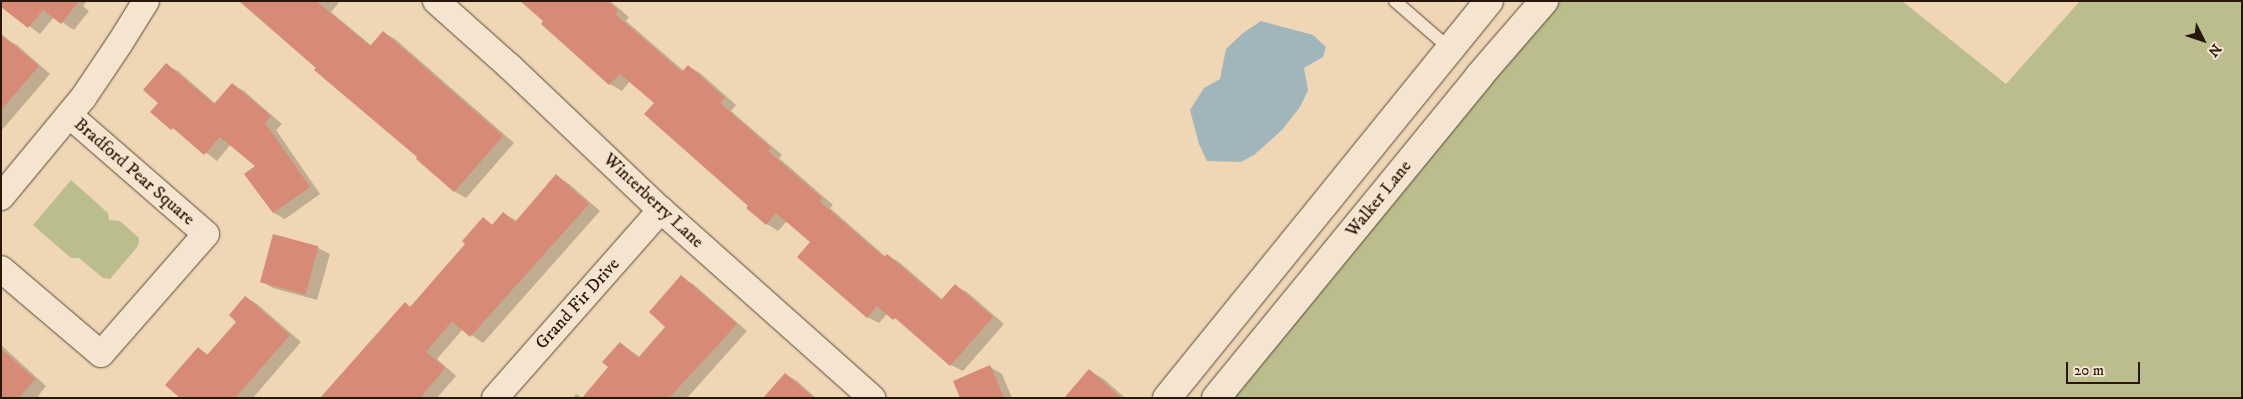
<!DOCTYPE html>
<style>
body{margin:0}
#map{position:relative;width:2243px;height:399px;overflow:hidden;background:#efd7b6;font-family:"IM FELL DW Pica",serif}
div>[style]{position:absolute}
.green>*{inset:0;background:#bbbe8c}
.water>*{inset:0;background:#a0b6ba}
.shadow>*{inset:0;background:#0003}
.building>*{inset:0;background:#d78a75;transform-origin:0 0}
.roads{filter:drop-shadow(0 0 1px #5a4735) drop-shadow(0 0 1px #5a4735)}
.service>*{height:12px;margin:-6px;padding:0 6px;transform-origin:6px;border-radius:6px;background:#f5e5d0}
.minor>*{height:26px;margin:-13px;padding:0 13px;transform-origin:13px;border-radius:13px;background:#f5e5d0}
.tertiary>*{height:28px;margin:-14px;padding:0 14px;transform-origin:14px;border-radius:14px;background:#f5e5d0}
span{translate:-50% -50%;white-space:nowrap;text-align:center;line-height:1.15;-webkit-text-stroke:5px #f5e5d0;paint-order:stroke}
.street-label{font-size:18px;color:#28170a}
.frame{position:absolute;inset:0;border:2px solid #28170a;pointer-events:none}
.north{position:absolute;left:2178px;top:15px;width:50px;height:50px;-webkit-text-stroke:4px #f5e5d0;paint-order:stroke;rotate:131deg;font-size:14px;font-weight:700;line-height:20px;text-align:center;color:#28170a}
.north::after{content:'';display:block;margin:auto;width:18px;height:22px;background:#28170a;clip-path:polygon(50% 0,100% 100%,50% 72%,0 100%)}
.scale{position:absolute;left:2066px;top:362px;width:74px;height:22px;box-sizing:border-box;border:2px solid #28170a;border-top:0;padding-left:6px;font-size:15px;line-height:18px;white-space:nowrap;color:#28170a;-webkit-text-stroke:4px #f5e5d0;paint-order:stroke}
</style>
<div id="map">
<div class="green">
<i style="clip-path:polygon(1549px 1px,1902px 1px,2006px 84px,2080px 1px,2242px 1px,2242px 398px,1217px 398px)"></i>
<i style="clip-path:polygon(71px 180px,108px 213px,109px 220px,120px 221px,139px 238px,138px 246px,110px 279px,103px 278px,79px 258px,71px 258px,33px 225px)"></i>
</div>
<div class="water">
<i style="clip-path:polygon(1261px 21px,1313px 35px,1326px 47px,1323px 57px,1304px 68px,1308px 90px,1300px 107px,1282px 130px,1254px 155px,1241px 162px,1207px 161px,1199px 144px,1190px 110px,1204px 88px,1220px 79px,1226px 49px,1243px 33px)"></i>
</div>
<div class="shadow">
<i style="clip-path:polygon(1px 1px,87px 1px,83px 6px,89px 11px,74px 30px,54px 17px,40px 34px,1px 5px)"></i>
<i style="clip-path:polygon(239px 1px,340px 1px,331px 12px,372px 46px,384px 33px,395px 39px,514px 143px,466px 198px,454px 191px,419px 157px)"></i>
<i style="clip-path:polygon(522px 1px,610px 1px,629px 17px,626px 21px,684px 71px,688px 66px,700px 73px,736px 105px,731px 111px,782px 155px,779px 158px,833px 205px,830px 208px,886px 257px,887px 255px,899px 262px,943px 300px,955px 286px,967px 292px,1004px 324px,963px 371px,951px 365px,907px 326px,888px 313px,879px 323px,867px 317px,812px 242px,787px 221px,778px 231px,767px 224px,656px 103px,630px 81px,622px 91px,610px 84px,543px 24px,545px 21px)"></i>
<i style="clip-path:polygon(6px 39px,17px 45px,50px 74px,1px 131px,1px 44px)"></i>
<i style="clip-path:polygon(166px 65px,178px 71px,216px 104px,233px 85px,244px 91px,282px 124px,276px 130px,320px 194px,285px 219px,274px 213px,257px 167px,231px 144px,217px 161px,152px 112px,160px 103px)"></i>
<i style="clip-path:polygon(556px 176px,568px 183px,600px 211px,483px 343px,463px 329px,437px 359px,456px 376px,437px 398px,330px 398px,405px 304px,412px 308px,467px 244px,483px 219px,493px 225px,503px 213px,517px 221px)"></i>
<i style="clip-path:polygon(274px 235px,318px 248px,330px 254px,317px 300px,273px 288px,261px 281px)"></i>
<i style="clip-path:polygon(681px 277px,693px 284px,747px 331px,687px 398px,583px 398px,610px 367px,620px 343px,640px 357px,667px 326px)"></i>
<i style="clip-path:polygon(246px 297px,257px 304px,301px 342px,253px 398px,182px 398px,198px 348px,209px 355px,238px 322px)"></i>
<i style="clip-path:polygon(1px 345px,46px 386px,38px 396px,41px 398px,1px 398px)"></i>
<i style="clip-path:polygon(990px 367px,1002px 374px,1012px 398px,961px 398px)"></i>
<i style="clip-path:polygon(1089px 370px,1105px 380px,1125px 398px,1066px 398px)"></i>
<i style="clip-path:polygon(785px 374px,797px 381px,816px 398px,765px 398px)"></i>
<i style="clip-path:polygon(576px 394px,583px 398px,573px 398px)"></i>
</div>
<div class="building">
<i style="clip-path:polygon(1px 1px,79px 1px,61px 24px,43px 10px,28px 28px,1px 7px)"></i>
<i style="clip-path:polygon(239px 1px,316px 1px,370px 46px,383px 31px,503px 136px,454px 192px,416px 159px,417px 157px,314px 70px,316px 68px)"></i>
<i style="clip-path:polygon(520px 1px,608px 1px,618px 10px,615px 14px,682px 72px,688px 65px,725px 98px,720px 103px,771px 148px,768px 151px,822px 198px,819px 201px,884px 257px,887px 254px,941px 300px,955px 284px,993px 317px,950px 366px,895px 318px,893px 320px,877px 306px,867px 318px,797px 257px,810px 242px,776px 213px,766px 225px,746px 208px,748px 206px,644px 114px,654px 103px,620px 74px,609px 85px,541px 24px,543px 21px)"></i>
<i style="clip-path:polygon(1px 34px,39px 66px,1px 110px)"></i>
<i style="clip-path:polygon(166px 63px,214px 104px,232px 83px,271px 116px,265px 123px,310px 187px,273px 213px,244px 174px,255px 166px,220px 137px,204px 155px,173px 128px,171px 130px,150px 112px,158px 103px,143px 90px)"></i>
<i style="clip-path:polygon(556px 174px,589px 204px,470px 337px,452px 321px,426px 352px,445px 368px,420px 398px,320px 398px,405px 302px,410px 307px,465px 244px,462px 241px,483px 217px,492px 225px,503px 212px,515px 222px)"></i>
<i style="left:273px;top:234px;width:47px;height:50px;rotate:15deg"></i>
<i style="clip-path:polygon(681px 275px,737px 324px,669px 398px,582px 398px,608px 367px,602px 362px,620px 342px,638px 358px,665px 327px,649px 312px)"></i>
<i style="clip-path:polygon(245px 296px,290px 335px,235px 398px,180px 398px,165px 385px,198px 347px,207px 355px,236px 322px,229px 315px)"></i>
<i style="clip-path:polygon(1px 349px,35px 379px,19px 398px,1px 398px)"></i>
<i style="clip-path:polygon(990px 365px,1004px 398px,960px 398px,953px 381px)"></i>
<i style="clip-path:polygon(1089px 369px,1121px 398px,1064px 398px)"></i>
<i style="clip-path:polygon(785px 373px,814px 398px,763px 398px)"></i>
</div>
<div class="roads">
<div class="service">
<i style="left:1395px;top:1px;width:72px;rotate:41deg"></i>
</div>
<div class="minor">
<i style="left:436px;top:1px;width:98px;rotate:41.7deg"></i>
<i style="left:509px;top:66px;width:209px;rotate:43.5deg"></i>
<i style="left:661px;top:210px;width:283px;rotate:41.7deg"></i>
<i style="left:1px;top:197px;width:129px;rotate:-50.4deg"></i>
<i style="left:83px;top:98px;width:66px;rotate:-56.1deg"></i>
<i style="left:120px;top:43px;width:49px;rotate:-58.2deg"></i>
<i style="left:1px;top:269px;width:131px;rotate:40.4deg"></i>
<i style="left:101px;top:354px;width:159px;rotate:-48.8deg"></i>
<i style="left:206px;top:234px;width:181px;rotate:-139deg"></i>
<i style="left:495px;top:398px;width:251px;rotate:-48.6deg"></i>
</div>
<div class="tertiary">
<i style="left:1167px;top:398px;width:511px;rotate:-50.96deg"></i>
<i style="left:1216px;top:398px;width:417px;rotate:-50.7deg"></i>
<i style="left:1480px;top:75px;width:98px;rotate:-49.1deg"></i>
</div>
</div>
<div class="street-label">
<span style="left:134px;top:172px;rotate:41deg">Bradford Pear Square</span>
<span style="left:1379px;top:199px;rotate:-51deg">Walker Lane</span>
<span style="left:653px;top:201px;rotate:43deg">Winterberry Lane</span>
<span style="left:578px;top:304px;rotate:-48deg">Grand Fir Drive</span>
</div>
<div class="frame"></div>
<div class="north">N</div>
<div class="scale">20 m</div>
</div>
